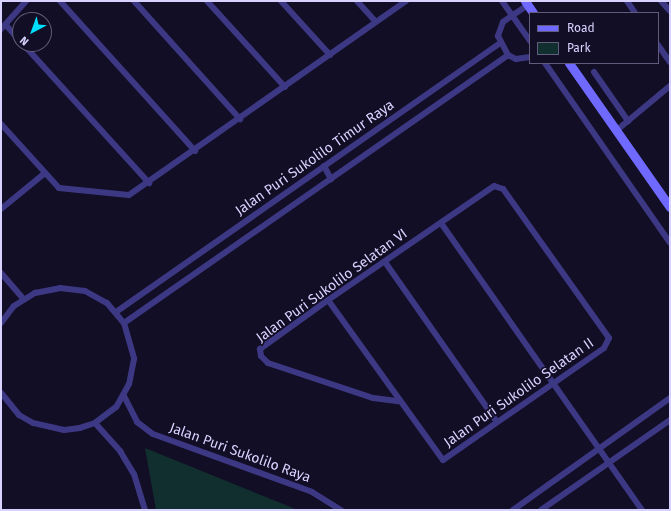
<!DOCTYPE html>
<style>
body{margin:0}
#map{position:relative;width:671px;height:511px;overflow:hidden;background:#120e25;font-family:"Fira Sans",sans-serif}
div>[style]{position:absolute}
.green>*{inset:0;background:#112f2e}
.street>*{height:6px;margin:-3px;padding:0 3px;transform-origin:3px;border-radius:3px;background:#3d3884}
.secondary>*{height:9px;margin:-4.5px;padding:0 4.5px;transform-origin:4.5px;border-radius:4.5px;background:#7069ff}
span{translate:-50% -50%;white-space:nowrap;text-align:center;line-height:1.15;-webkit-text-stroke:3.5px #120e25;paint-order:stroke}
.street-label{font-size:14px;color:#d8d2ff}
.frame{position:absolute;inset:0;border:2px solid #d8d2ff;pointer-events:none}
.legend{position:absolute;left:529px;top:12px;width:130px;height:52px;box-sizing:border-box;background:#120e25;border:1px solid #615c7c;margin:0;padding:5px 7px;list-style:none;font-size:12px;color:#d8d2ff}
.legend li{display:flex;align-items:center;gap:8px;height:20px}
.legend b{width:20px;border:1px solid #615c7c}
.north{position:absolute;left:12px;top:12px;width:40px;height:40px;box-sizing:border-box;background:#120e25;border:1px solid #615c7c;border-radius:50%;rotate:221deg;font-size:11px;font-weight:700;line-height:16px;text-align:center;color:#d8d2ff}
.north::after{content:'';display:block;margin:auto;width:14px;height:18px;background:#00defd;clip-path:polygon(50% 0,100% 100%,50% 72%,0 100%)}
</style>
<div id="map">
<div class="green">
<i style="clip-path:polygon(145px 448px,298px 510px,156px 510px)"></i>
</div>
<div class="street">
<i style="left:60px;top:1px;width:202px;rotate:48deg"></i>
<i style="left:134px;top:1px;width:159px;rotate:48.1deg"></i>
<i style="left:207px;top:1px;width:116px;rotate:47.8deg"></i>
<i style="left:281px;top:1px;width:73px;rotate:47.8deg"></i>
<i style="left:357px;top:1px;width:28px;rotate:48deg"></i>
<i style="left:502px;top:1px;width:49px;rotate:55deg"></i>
<i style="left:627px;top:1px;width:14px;rotate:56deg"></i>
<i style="left:661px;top:1px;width:13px;rotate:48deg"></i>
<i style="left:528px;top:5px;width:30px;rotate:146deg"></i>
<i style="left:503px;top:22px;width:15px;rotate:110deg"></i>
<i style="left:498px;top:36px;width:21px;rotate:62deg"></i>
<i style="left:508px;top:55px;width:9px;rotate:27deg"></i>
<i style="left:516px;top:59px;width:14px;rotate:-8deg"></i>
<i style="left:6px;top:25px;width:21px;rotate:49deg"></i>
<i style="left:1px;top:29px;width:38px;rotate:-48deg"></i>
<i style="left:23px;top:44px;width:188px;rotate:47.8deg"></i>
<i style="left:658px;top:45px;width:21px;rotate:55deg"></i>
<i style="left:545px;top:63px;width:219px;rotate:55.2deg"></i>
<i style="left:594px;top:72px;width:60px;rotate:55.2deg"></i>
<i style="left:1px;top:124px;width:86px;rotate:47.8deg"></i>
<i style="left:59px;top:188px;width:70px;rotate:5.7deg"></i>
<i style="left:129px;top:195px;width:338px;rotate:-35deg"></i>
<i style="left:617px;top:130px;width:69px;rotate:-39.7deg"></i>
<i style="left:324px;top:166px;width:15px;rotate:62deg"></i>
<i style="left:1px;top:209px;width:57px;rotate:-39.3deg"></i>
<i style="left:441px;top:223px;width:350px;rotate:55deg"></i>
<i style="left:385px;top:262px;width:195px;rotate:55deg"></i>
<i style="left:1px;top:273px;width:35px;rotate:49deg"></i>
<i style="left:328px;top:300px;width:197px;rotate:54.3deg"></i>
<i style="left:443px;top:460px;width:196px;rotate:-34.8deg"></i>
<i style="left:604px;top:348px;width:11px;rotate:-63deg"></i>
<i style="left:609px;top:338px;width:183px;rotate:-125.4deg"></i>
<i style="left:503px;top:189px;width:9px;rotate:-162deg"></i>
<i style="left:494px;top:186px;width:201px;rotate:145.5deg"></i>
<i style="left:328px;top:300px;width:84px;rotate:144.2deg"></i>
<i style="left:260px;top:349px;width:7px;rotate:82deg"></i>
<i style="left:261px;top:356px;width:10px;rotate:45deg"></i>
<i style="left:268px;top:363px;width:111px;rotate:18.4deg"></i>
<i style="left:373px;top:398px;width:26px;rotate:7deg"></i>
<i style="left:116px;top:312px;width:467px;rotate:-35deg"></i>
<i style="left:1px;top:323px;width:21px;rotate:-53deg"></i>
<i style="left:14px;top:306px;width:25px;rotate:-32deg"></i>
<i style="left:35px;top:293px;width:25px;rotate:-11deg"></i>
<i style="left:60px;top:288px;width:25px;rotate:7deg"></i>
<i style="left:85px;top:291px;width:25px;rotate:29deg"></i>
<i style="left:107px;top:303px;width:26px;rotate:50deg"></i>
<i style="left:124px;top:323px;width:37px;rotate:74deg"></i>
<i style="left:134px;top:359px;width:25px;rotate:101deg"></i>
<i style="left:129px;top:384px;width:26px;rotate:119deg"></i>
<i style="left:116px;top:407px;width:26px;rotate:143deg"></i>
<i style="left:95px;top:423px;width:16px;rotate:162deg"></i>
<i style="left:80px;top:428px;width:16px;rotate:173deg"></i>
<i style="left:64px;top:430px;width:32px;rotate:-167deg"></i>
<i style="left:33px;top:423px;width:16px;rotate:-150deg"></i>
<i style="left:19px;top:415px;width:28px;rotate:-129deg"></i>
<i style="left:124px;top:323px;width:468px;rotate:-34.9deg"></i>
<i style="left:124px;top:396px;width:29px;rotate:63deg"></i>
<i style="left:137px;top:422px;width:20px;rotate:37deg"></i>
<i style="left:153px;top:434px;width:169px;rotate:20deg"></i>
<i style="left:312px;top:492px;width:34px;rotate:32deg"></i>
<i style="left:95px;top:423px;width:38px;rotate:48deg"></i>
<i style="left:120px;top:451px;width:27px;rotate:59deg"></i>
<i style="left:134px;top:474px;width:38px;rotate:73deg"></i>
<i style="left:513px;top:510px;width:193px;rotate:-35.5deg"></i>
<i style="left:541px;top:510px;width:157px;rotate:-34.9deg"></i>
</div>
<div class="secondary">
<i style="left:525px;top:1px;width:14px;rotate:56deg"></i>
<i style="left:569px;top:63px;width:176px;rotate:55deg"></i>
</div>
<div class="street-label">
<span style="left:315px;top:158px;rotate:-35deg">Jalan Puri Sukolilo Timur Raya</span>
<span style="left:332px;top:286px;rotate:-36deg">Jalan Puri Sukolilo Selatan VI</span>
<span style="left:519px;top:393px;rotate:-35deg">Jalan Puri Sukolilo Selatan II</span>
<span style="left:240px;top:453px;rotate:20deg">Jalan Puri Sukolilo Raya</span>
</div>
<div class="frame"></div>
<ul class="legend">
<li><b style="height:5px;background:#7069ff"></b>Road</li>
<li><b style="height:11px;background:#112f2e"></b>Park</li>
</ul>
<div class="north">N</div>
</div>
